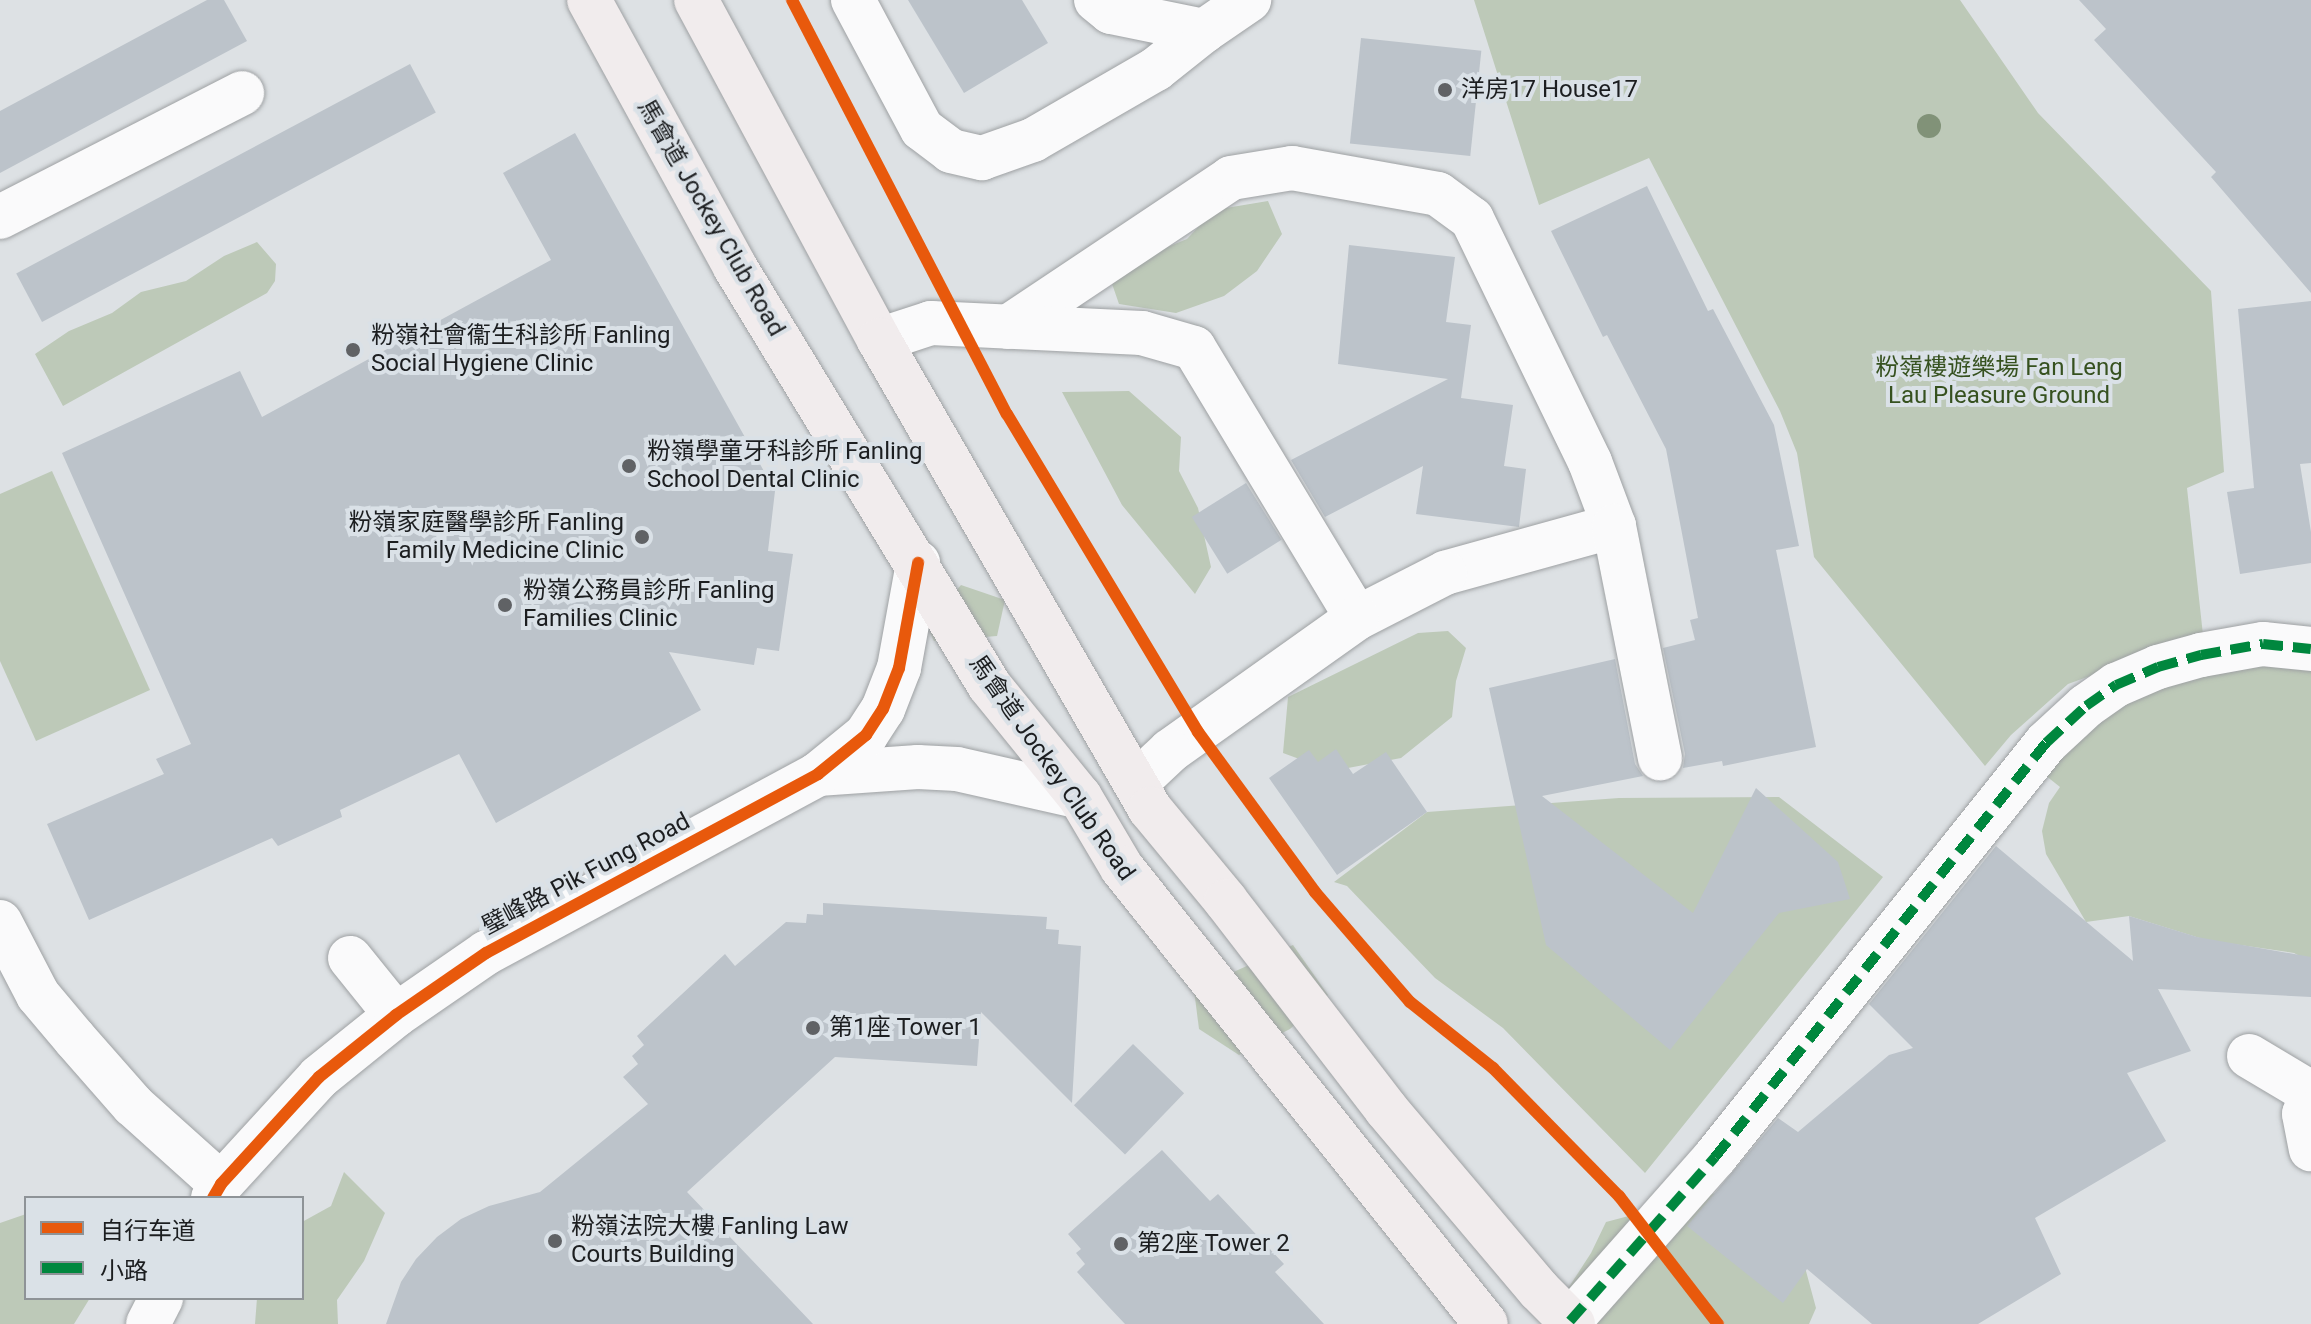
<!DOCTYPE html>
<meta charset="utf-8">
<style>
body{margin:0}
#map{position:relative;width:2311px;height:1324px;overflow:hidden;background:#dde1e4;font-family:Roboto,"Noto Sans SC",sans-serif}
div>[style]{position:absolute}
.green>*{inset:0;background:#bdc9b8}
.building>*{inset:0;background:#bcc3ca;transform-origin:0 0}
.roads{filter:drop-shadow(0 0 2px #9ea1a3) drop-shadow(0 0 2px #9ea1a3)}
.minor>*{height:44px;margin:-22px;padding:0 22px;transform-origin:22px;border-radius:22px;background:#fafafb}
.major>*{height:44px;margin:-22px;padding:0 22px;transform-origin:22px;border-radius:22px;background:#f1eced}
.quiet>*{height:10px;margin-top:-5px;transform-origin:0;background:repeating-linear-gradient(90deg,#00873e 0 20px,transparent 0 30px)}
.cycleway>*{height:12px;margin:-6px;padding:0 6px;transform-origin:6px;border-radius:6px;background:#e8590c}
.trees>*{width:24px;height:24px;margin:-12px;border-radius:50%;background:#819278}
.dots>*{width:22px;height:22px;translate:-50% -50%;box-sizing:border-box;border:4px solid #dae1e7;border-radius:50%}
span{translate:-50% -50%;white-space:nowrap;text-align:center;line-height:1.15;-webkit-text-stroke:8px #dae1e7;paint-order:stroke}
.poi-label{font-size:24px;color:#1c1e20}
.left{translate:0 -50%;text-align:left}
.right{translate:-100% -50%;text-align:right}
.street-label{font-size:24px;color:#1c1e20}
.park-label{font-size:24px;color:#36511f}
.legend{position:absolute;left:24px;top:1196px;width:280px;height:104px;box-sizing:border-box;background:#dae1e7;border:2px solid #8e9397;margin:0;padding:10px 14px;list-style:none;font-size:24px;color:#1c1e20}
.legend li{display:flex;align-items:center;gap:16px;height:40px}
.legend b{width:40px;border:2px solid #8e9397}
</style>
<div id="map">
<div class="green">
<i style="clip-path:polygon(1474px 0,1960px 0,2038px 113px,2211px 291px,2224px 472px,2187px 488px,2203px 635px,2068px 684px,2011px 735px,1985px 766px,1814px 557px,1797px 453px,1780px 411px,1649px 158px,1539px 205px)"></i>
<i style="clip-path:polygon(1268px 201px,1282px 234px,1257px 271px,1224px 296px,1176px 313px,1119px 304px,1110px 278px,1143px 257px,1187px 239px,1214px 210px)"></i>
<i style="clip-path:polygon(257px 242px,276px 264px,275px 281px,267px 293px,63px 406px,35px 354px,69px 331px,112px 313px,141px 292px,186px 281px,224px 256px)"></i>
<i style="clip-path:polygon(1129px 391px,1181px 437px,1179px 471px,1198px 508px,1211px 567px,1195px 594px,1122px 505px,1062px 392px)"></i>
<i style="clip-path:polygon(52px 471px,150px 690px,36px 741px,0 661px,0 494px)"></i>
<i style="clip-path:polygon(961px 585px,1005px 600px,997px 636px,934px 641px,926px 624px)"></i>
<i style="clip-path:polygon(1448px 631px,1466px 648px,1456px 681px,1452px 717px,1401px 758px,1332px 771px,1283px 753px,1288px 697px,1418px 633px)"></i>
<i style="clip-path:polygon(2311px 661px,2311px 962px,2294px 953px,2206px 940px,2129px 916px,2086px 922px,2046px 854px,2042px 831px,2049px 803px,2060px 787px,2040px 771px,2081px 726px,2194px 669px)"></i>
<i style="clip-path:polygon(1779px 797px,1883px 877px,1645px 1173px,1503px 1028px,1435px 978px,1347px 886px,1334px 882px,1427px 812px,1619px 798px)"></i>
<i style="clip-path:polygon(1293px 945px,1328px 995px,1290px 1029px,1239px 1055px,1199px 1029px,1194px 990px)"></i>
<i style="clip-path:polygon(344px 1172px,385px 1213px,364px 1261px,337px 1300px,338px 1324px,255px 1324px,257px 1298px,302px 1298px,302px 1222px,331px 1206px)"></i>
<i style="clip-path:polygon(1727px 1190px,1803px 1260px,1816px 1308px,1809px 1324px,1545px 1324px,1591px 1253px,1606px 1222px)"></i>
<i style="clip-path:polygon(26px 1214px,26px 1298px,90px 1298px,74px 1324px,0 1324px,0 1223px)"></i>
</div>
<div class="building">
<i style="clip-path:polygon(207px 0,224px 0,247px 41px,0 173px,0 111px)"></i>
<i style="clip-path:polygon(908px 0,1022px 0,1048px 43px,964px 93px)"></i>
<i style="clip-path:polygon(2079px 0,2311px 0,2311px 293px,2211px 177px,2216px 172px,2094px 40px,2106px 29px)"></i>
<i style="left:1361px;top:38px;width:121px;height:106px;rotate:6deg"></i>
<i style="left:410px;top:64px;width:55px;height:446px;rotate:62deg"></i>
<i style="clip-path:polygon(575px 133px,775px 491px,768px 551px,793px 554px,779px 651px,757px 648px,754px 665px,669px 652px,701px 710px,496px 823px,459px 754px,340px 810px,342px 817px,278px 846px,272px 838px,89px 920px,47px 824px,164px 774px,156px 759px,191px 744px,62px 453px,240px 371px,262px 417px,551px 260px,503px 173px)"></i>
<i style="clip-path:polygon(1647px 186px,1708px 311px,1713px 309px,1774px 425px,1799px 546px,1776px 550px,1816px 747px,1723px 766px,1722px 761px,1683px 768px,1685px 754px,1663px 648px,1695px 640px,1690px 620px,1698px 618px,1666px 449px,1607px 335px,1603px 337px,1551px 231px)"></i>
<i style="clip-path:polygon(1349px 245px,1455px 257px,1446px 322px,1471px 325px,1461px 398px,1513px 405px,1504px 466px,1526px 469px,1519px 527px,1416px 514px,1423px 466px,1325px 517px,1291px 460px,1448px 379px,1338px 364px)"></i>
<i style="clip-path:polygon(2311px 301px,2311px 463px,2300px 464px,2311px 532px,2311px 563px,2240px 574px,2227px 492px,2254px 488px,2238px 309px)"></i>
<i style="left:1246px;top:483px;width:67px;height:64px;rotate:58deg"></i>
<i style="clip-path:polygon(1615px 659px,1635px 764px,1643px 776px,1542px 796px,1693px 913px,1756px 788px,1838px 862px,1850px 899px,1779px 913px,1670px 1050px,1546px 945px,1489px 688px)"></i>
<i style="clip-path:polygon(1336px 749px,1353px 774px,1386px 752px,1427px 812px,1337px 875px,1269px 778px,1309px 750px,1318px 762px)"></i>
<i style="clip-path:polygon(1996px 846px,2133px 961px,2129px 916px,2197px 937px,2311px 957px,2311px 997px,2158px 989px,2191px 1051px,2127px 1073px,2166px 1141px,2035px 1218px,2061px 1274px,1978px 1324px,1872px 1324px,1807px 1269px,1783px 1303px,1687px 1226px,1778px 1118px,1798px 1132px,1889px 1055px,1913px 1048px,1869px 1004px)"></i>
<i style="clip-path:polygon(823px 903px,1047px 917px,1046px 929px,1059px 930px,1058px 944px,1081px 946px,1072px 1103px,981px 1012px,977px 1066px,835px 1057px,687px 1192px,813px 1324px,386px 1324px,401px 1282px,416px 1259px,437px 1237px,461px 1219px,489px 1206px,540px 1192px,648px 1104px,623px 1077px,638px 1064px,632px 1056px,644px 1045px,637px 1036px,725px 954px,735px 966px,786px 922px,806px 923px,807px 914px,823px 915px)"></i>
<i style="left:1133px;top:1044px;width:71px;height:85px;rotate:44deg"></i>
<i style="clip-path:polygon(1162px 1150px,1210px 1201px,1218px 1194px,1284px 1264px,1275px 1272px,1324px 1324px,1125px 1324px,1108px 1306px,1077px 1272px,1085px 1264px,1076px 1253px,1081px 1249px,1068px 1234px)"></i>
</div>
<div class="roads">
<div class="minor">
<i style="left:853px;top:0;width:146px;rotate:61.9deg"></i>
<i style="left:922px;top:129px;width:36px;rotate:37deg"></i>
<i style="left:951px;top:151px;width:32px;rotate:13deg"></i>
<i style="left:982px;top:158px;width:54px;rotate:-19.4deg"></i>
<i style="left:1033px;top:140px;width:142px;rotate:-30deg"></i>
<i style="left:1156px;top:69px;width:61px;rotate:-38.4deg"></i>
<i style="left:1096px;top:0;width:19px;rotate:39deg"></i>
<i style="left:1111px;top:12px;width:95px;rotate:11.5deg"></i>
<i style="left:1204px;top:31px;width:55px;rotate:-34.6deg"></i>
<i style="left:0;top:217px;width:272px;rotate:-27.1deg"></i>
<i style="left:1008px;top:327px;width:268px;rotate:-33.7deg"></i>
<i style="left:1231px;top:178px;width:62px;rotate:-9.3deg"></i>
<i style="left:1292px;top:168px;width:148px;rotate:10.1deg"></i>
<i style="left:1438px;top:194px;width:42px;rotate:36.3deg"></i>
<i style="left:1472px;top:219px;width:270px;rotate:64.1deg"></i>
<i style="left:1590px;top:462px;width:68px;rotate:69.4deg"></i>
<i style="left:1614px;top:526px;width:175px;rotate:164.5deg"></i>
<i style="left:1445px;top:573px;width:99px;rotate:152.9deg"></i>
<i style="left:879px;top:340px;width:55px;rotate:-18.1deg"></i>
<i style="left:931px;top:323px;width:211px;rotate:2.7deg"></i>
<i style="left:1142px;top:333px;width:54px;rotate:16.1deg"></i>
<i style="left:1194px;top:348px;width:315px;rotate:58.9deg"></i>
<i style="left:1357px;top:618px;width:229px;rotate:144.6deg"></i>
<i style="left:1170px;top:751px;width:45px;rotate:136.8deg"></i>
<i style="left:1614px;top:526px;width:237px;rotate:78.8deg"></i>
<i style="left:818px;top:774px;width:100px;rotate:-4deg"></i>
<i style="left:918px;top:767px;width:39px;rotate:3deg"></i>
<i style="left:957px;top:769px;width:126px;rotate:12.8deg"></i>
<i style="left:0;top:922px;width:82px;rotate:62.5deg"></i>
<i style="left:38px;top:995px;width:57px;rotate:49.9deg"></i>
<i style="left:75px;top:1039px;width:88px;rotate:48.7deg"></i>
<i style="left:133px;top:1105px;width:118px;rotate:41.9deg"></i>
<i style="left:350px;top:958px;width:73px;rotate:51.1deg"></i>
<i style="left:2249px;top:1056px;width:72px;rotate:30.8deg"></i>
<i style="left:2311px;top:1095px;width:20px;rotate:110deg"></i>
<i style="left:2304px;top:1114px;width:36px;rotate:79deg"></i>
<i style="left:213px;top:1198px;width:16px;rotate:-60deg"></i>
<i style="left:221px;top:1184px;width:145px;rotate:-47.5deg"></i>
<i style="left:319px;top:1077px;width:99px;rotate:-38.8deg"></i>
<i style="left:396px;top:1015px;width:109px;rotate:-34.6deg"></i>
<i style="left:486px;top:953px;width:377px;rotate:-28.3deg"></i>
<i style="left:818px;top:774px;width:62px;rotate:-39.1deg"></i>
<i style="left:866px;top:735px;width:31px;rotate:-57deg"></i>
<i style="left:883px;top:709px;width:44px;rotate:-68.7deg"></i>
<i style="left:899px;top:668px;width:107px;rotate:-79.7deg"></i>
<i style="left:1570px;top:1321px;width:219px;rotate:-48.5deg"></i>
<i style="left:1715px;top:1157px;width:530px;rotate:-51.36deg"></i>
<i style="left:2046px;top:743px;width:54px;rotate:-42.8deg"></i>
<i style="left:2086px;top:706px;width:37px;rotate:-35deg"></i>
<i style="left:2116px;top:685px;width:46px;rotate:-23.2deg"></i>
<i style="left:2158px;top:667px;width:45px;rotate:-15.6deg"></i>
<i style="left:2201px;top:655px;width:63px;rotate:-10.1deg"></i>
<i style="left:2263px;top:644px;width:48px;rotate:5.9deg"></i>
<i style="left:148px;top:1324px;width:29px;rotate:-63deg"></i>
</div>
<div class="major">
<i style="left:589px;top:0;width:304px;rotate:61.3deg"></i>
<i style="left:735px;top:267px;width:489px;rotate:58.7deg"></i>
<i style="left:989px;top:685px;width:144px;rotate:50.9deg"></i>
<i style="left:1080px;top:797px;width:82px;rotate:59.4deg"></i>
<i style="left:1122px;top:868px;width:583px;rotate:51.4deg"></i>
<i style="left:696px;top:0;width:386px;rotate:61.7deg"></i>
<i style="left:879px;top:340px;width:542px;rotate:59.98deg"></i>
<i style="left:1150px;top:809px;width:119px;rotate:50.4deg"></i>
<i style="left:1226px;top:901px;width:262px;rotate:52.4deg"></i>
<i style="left:1386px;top:1109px;width:237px;rotate:49.8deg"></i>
<i style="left:1539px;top:1290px;width:48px;rotate:45deg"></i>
</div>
</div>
<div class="quiet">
<i style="left:1570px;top:1321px;width:219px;rotate:-48.5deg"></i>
<i style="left:1715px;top:1157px;width:530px;rotate:-51.36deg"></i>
<i style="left:2046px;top:743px;width:54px;rotate:-42.8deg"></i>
<i style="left:2086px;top:706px;width:37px;rotate:-35deg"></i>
<i style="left:2116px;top:685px;width:46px;rotate:-23.2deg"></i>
<i style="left:2158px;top:667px;width:45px;rotate:-15.6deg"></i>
<i style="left:2201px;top:655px;width:63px;rotate:-10.1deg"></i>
<i style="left:2263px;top:644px;width:48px;rotate:5.9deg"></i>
</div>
<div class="cycleway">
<i style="left:792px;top:0;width:466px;rotate:62.6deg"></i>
<i style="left:1007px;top:414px;width:371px;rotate:59deg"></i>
<i style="left:1198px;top:732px;width:198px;rotate:53.8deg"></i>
<i style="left:1315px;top:892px;width:145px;rotate:49.2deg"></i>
<i style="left:1410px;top:1002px;width:106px;rotate:38.5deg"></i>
<i style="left:1493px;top:1068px;width:180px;rotate:45.5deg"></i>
<i style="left:1619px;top:1196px;width:162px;rotate:52.3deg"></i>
<i style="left:213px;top:1198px;width:16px;rotate:-60deg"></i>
<i style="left:221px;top:1184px;width:145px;rotate:-47.5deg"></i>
<i style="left:319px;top:1077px;width:99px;rotate:-38.8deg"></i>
<i style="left:396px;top:1015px;width:109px;rotate:-34.6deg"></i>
<i style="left:486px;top:953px;width:377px;rotate:-28.3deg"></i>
<i style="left:818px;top:774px;width:62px;rotate:-39.1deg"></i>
<i style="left:866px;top:735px;width:31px;rotate:-57deg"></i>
<i style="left:883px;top:709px;width:44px;rotate:-68.7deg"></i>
<i style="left:899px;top:668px;width:107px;rotate:-79.7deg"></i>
</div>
<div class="trees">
<i style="left:1929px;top:126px"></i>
</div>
<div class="dots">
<i style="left:1445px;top:90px;background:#606265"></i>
<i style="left:353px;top:350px;background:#606265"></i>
<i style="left:629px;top:466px;background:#606265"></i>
<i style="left:642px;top:537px;background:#606265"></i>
<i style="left:505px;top:605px;background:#606265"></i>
<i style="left:813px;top:1028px;background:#606265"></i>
<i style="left:555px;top:1241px;background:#606265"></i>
<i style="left:1121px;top:1244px;background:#606265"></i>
</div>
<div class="poi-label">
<span class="left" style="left:1461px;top:90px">洋房17 House17</span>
<span class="left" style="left:371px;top:350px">粉嶺社會衞生科診所 Fanling<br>Social Hygiene Clinic</span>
<span class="left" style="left:647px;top:466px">粉嶺學童牙科診所 Fanling<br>School Dental Clinic</span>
<span class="right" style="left:624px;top:537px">粉嶺家庭醫學診所 Fanling<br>Family Medicine Clinic</span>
<span class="left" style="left:523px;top:605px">粉嶺公務員診所 Fanling<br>Families Clinic</span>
<span class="left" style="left:829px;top:1028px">第1座 Tower 1</span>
<span class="left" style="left:571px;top:1241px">粉嶺法院大樓 Fanling Law<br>Courts Building</span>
<span class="left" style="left:1137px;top:1244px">第2座 Tower 2</span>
</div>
<div class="street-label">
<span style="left:711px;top:218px;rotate:60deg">馬會道 Jockey Club Road</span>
<span style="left:1052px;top:768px;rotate:55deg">馬會道 Jockey Club Road</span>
<span style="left:586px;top:874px;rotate:-28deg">璧峰路 Pik Fung Road</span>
</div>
<div class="park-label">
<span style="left:1999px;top:382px">粉嶺樓遊樂場 Fan Leng<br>Lau Pleasure Ground</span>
</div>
<ul class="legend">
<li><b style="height:10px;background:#e8590c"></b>自行车道</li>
<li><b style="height:10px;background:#00873e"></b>小路</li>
</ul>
</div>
